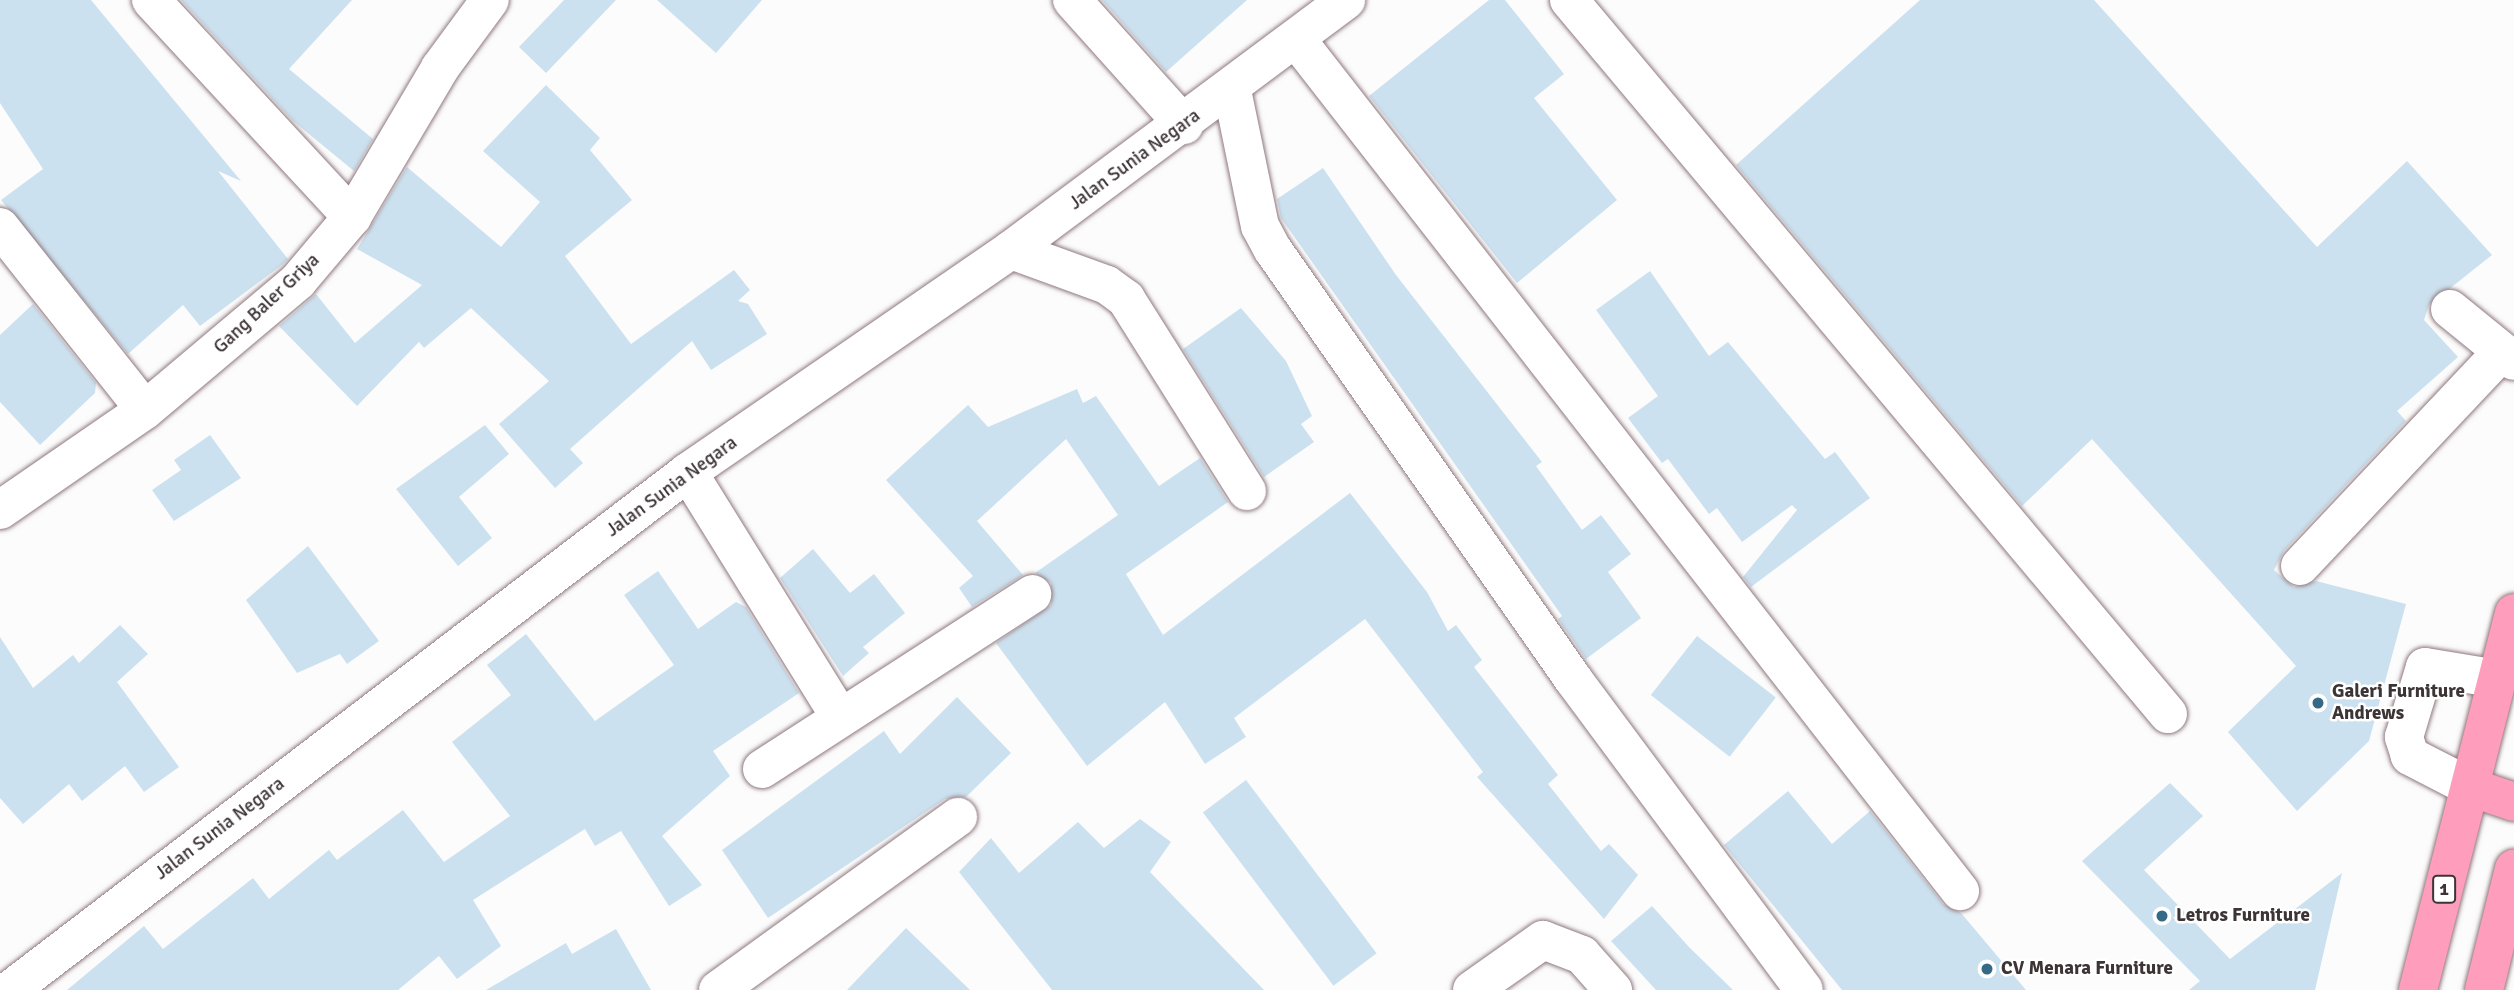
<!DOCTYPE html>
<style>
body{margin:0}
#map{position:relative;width:2514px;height:990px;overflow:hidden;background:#fcfcfc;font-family:Signika,sans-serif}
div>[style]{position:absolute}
.building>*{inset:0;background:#cce1ef;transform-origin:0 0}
.roads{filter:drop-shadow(0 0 2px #8f787e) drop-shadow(0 0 2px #8f787e)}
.minor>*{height:38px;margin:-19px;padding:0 19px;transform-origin:19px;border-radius:19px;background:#fff}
.highway>*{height:38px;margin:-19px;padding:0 19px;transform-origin:19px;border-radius:19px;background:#fe9ebc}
.dots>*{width:19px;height:19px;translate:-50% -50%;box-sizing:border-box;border:4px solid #fff;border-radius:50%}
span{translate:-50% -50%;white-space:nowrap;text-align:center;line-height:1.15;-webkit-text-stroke:5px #fff;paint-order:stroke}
.shield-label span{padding:2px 5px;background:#fff;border:2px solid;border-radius:5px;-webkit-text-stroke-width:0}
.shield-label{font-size:18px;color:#3d3436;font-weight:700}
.street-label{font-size:19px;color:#3d3436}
.poi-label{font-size:19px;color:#3d3436;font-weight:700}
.left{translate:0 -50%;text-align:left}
</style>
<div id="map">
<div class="building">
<i style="clip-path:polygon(0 0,91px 0,241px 181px,218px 171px,288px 259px,282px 265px,200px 326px,183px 305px,128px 354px,1px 200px,43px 169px,0 103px)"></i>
<i style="clip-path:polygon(181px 0,352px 0,289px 69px,373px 139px,354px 171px,293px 121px)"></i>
<i style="clip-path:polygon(564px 0,616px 0,546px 73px,519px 47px)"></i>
<i style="clip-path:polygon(657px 0,762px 0,716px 53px)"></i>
<i style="clip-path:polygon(1102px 0,1247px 0,1166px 72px)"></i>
<i style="clip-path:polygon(1489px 0,1505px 0,1564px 74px,1534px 98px,1617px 200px,1517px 283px,1369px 96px)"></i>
<i style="clip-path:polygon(1920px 0,2094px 0,2317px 247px,2407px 161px,2492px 255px,2429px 305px,2424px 320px,2458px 357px,2397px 411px,2406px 421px,2284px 551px,2274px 570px,2294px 587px,2316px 581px,2406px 604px,2369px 741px,2297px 811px,2228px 732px,2296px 666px,2092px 439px,2022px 506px,1736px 165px)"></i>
<i style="clip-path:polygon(546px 85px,600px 138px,590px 150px,632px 200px,565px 256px,631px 344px,734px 270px,750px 290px,738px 301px,748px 304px,767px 334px,711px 370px,692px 341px,570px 449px,583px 463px,555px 488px,499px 424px,549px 381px,471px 308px,424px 348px,419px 342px,357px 406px,279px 326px,316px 294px,355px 343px,422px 285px,357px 249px,407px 167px,501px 247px,540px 202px,483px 151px)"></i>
<i style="clip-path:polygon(1323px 168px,1396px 275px,1542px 462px,1536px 466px,1582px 530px,1601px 515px,1631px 554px,1608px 572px,1641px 618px,1586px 659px,1558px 619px,1562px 616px,1281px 218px,1277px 199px)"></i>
<i style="clip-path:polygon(1650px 271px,1709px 356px,1728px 342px,1825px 459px,1835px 452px,1870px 498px,1751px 587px,1743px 577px,1797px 510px,1792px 505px,1742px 542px,1717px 508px,1709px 514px,1668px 459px,1662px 463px,1628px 418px,1658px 396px,1596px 310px)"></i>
<i style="clip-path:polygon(33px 304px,96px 383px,95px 393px,40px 445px,0 402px,0 335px)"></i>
<i style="clip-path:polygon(1241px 308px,1286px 361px,1312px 416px,1301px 424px,1314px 442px,1264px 477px,1183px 349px)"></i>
<i style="clip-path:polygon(1077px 389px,1083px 403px,1096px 396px,1159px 486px,1200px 458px,1228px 502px,1126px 574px,1163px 635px,1350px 493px,1427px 592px,1448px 631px,1456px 625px,1482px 660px,1474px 667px,1558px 775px,1548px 784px,1601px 851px,1609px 844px,1638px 875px,1604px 919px,1477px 777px,1483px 772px,1365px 619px,1234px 718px,1246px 737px,1205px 764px,1165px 702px,1087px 766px,996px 643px,1051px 605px,1051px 583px,1035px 573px,1118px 515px,1066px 439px,977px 521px,1023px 575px,972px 607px,959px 588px,973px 576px,886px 480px,968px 405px,988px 427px)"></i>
<i style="clip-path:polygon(485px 425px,509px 454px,459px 497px,492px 538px,458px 566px,396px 489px)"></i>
<i style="clip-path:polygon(210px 435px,241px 478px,174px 521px,152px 490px,181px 470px,174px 460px)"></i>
<i style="clip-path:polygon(308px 546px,379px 641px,347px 664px,340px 654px,297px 673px,246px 600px)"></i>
<i style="clip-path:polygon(813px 549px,850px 593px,874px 574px,905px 613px,863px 647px,869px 653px,843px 676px,780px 578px)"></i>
<i style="clip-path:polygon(658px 571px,698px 629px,736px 602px,746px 607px,799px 693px,713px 751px,730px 776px,662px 836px,702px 885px,669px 906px,621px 831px,595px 846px,585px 829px,473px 900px,501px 946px,457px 979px,439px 956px,398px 990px,67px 990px,144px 926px,163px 949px,253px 878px,269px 899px,329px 850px,337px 860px,403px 810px,444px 862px,510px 816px,452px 742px,511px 695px,487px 665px,526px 634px,595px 721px,674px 665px,624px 595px)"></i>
<i style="clip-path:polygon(120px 625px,148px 654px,117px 682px,179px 767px,144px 792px,125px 766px,82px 801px,69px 784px,23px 824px,0 798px,0 637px,33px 688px,73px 655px,79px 663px)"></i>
<i style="left:1697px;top:636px;width:100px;height:75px;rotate:38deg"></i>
<i style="clip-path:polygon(957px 697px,1011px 753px,966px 797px,945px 799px,768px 918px,722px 850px,884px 731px,900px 754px)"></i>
<i style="left:1246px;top:780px;width:217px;height:54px;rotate:53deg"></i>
<i style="clip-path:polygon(2170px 783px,2203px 816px,2144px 870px,2230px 959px,2342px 873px,2315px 990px,2189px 990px,2200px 981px,2082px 861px)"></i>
<i style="clip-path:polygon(1788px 791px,1832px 844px,1870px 811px,1943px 904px,1961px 913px,2026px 990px,1842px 990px,1724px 845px)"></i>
<i style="clip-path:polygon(1140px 819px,1171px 842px,1150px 872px,1264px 990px,1052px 990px,959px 872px,991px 838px,1019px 873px,1078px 822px,1104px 848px)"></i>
<i style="clip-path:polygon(1652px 906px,1689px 947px,1733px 990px,1656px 990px,1611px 941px)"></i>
<i style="clip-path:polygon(906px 928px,970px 990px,847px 990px)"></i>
<i style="clip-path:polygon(616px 929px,651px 990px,486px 990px,566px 943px,572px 954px)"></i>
</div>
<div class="roads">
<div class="minor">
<i style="left:151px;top:0;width:296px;rotate:47.2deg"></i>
<i style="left:1072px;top:0;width:168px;rotate:48.1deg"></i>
<i style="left:1569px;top:0;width:932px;rotate:50.01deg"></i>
<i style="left:1297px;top:40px;width:1079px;rotate:52.08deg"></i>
<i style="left:1232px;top:90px;width:139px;rotate:78.4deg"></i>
<i style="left:1260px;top:226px;width:27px;rotate:62deg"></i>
<i style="left:1273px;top:250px;width:523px;rotate:55.03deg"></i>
<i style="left:1573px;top:679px;width:387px;rotate:53.4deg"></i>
<i style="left:0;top:227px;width:233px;rotate:51.6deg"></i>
<i style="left:1011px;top:250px;width:102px;rotate:20deg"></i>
<i style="left:1107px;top:285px;width:24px;rotate:36deg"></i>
<i style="left:1126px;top:299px;width:227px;rotate:57.8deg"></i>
<i style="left:2450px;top:309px;width:82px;rotate:39.1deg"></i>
<i style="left:688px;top:472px;width:288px;rotate:58.2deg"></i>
<i style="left:0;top:510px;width:176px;rotate:-34.6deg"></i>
<i style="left:145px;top:410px;width:200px;rotate:-40.1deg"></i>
<i style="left:298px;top:281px;width:84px;rotate:-49.8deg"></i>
<i style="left:352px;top:217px;width:173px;rotate:-59.4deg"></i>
<i style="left:440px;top:68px;width:84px;rotate:-53.7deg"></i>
<i style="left:2300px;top:566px;width:291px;rotate:-46.7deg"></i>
<i style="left:762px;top:769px;width:322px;rotate:-32.9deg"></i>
<i style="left:2470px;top:787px;width:68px;rotate:-152.7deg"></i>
<i style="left:2410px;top:756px;width:20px;rotate:-108deg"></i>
<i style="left:2404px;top:737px;width:73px;rotate:-73.3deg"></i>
<i style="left:2425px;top:667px;width:74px;rotate:9.3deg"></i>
<i style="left:10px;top:990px;width:853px;rotate:-37.38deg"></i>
<i style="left:688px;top:472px;width:392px;rotate:-34.5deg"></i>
<i style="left:1011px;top:250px;width:418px;rotate:-36.7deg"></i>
<i style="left:718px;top:990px;width:296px;rotate:-35.8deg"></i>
<i style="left:1472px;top:990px;width:87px;rotate:-35.2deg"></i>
<i style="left:1543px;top:940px;width:42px;rotate:21deg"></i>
<i style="left:1582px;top:955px;width:47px;rotate:48.5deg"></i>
</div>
<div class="highway">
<i style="left:2470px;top:787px;width:46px;rotate:18.8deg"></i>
<i style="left:2418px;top:990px;width:389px;rotate:-75.7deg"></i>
<i style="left:2484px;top:990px;width:125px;rotate:-76.1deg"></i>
</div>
</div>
<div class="dots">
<i style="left:2318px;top:703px;background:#366986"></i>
<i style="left:2162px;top:916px;background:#366986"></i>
<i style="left:1987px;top:969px;background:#366986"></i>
</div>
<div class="shield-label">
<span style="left:2444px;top:889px">1</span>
</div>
<div class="street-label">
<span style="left:1135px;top:160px;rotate:-36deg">Jalan Sunia Negara</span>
<span style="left:267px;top:304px;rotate:-43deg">Gang Baler Griya</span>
<span style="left:672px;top:487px;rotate:-36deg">Jalan Sunia Negara</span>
<span style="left:220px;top:829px;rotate:-37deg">Jalan Sunia Negara</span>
</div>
<div class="poi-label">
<span class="left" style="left:2332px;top:703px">Galeri Furniture<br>Andrews</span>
<span class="left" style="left:2176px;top:916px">Letros Furniture</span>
<span class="left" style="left:2001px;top:969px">CV Menara Furniture</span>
</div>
</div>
